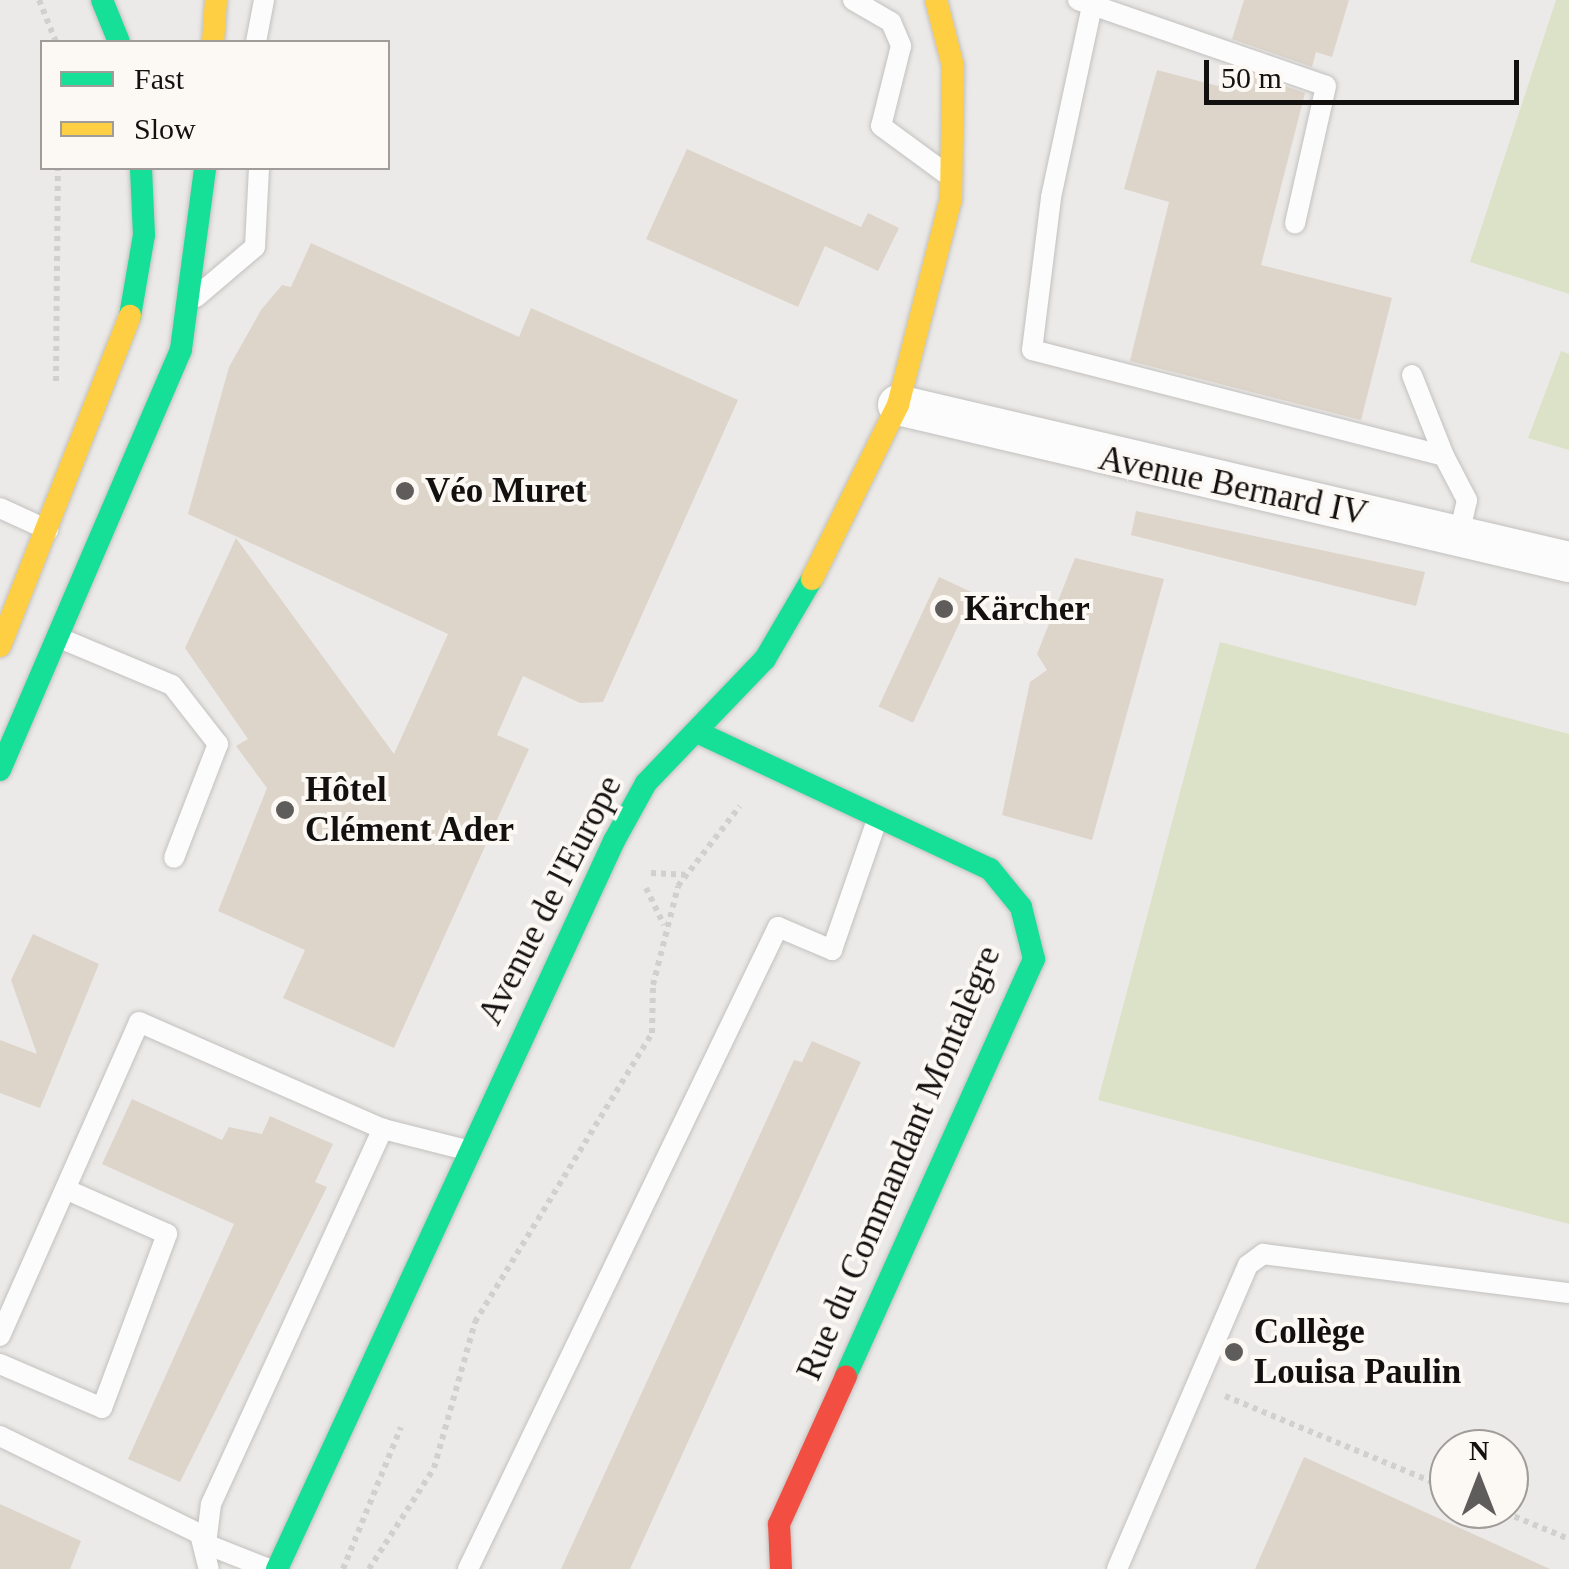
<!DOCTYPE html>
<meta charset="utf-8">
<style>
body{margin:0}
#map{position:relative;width:1569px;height:1569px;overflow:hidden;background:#eceae8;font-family:Georgia,serif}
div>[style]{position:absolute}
.green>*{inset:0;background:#dce2c7}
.building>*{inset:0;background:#ddd4ca;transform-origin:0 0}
.path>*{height:6px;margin-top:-3px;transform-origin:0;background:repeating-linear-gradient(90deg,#d0d0ce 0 5px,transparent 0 10px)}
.roads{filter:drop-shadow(0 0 2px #c2c1bf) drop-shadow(0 0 2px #c2c1bf)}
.lane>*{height:20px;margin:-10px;padding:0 10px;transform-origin:10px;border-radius:10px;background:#fcfcfc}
.street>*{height:40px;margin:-20px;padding:0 20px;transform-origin:20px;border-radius:20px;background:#fcfcfc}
.fast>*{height:22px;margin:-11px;padding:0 11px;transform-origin:11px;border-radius:11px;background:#16e098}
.slow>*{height:22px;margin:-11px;padding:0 11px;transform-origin:11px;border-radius:11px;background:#ffcf43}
.jam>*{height:22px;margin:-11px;padding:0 11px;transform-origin:11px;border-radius:11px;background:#f24e42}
.dots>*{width:28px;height:28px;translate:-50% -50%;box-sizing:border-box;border:5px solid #fcf8f4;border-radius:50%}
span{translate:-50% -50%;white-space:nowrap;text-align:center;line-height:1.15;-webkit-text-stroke:8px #fcf8f4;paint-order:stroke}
.street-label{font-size:35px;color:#131110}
.poi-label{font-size:35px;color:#131110;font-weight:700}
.left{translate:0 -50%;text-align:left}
.legend{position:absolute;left:40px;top:40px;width:350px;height:130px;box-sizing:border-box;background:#fcf8f4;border:2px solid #9f9c99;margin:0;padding:12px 18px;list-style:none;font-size:30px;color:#131110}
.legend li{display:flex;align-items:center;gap:20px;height:50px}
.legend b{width:50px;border:2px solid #9f9c99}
.north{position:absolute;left:1429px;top:1429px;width:100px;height:100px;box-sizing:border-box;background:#fcf8f4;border:2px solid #9f9c99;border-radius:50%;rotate:0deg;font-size:28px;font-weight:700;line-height:40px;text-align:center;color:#131110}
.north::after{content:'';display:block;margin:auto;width:35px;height:45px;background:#5f5d5c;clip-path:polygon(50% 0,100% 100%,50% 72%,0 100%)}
.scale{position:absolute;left:1204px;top:60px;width:315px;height:45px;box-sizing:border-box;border:5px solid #131110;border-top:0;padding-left:12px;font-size:30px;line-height:35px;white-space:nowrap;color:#131110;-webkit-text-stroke:8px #fcf8f4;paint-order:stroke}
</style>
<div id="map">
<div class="green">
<i style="clip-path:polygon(1556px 0,1569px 0,1569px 294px,1470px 262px)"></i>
<i style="clip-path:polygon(1561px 351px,1569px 354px,1569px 450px,1528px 438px)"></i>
<i style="clip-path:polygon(1220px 642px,1569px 734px,1569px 1224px,1098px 1100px)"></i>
</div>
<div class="building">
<i style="clip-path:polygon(1244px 0,1349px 0,1332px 57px,1316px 52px,1312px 67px,1232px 39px)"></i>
<i style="clip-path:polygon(1224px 65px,1305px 93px,1261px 265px,1392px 298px,1361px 420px,1130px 361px,1169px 202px,1124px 189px,1157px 70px,1218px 86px)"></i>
<i style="clip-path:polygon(687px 149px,861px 227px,868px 213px,899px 228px,878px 271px,825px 246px,798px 307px,646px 239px)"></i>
<i style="clip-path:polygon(311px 243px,519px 337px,531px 308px,738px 400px,603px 702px,580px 703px,523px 676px,497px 735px,529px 749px,394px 1048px,283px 998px,305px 950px,218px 911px,267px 788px,236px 746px,248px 739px,185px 648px,236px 538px,394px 754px,448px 634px,188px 514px,229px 367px,261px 310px,282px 285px,291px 287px)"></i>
<i style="clip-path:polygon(1136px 511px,1425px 572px,1416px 606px,1131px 535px)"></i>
<i style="clip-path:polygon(1075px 558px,1164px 579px,1092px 840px,1002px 815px,1030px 682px,1047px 670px,1037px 654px)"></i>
<i style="left:939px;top:577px;width:38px;height:143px;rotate:25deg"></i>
<i style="clip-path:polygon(33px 934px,99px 964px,40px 1108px,0 1093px,0 1040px,37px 1054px,11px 980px)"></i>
<i style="clip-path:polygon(812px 1041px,861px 1062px,630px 1569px,561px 1569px,794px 1060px,802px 1062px)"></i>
<i style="clip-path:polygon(132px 1099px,222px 1140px,229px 1127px,262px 1134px,270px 1116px,333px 1144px,315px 1182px,327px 1187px,180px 1482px,128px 1459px,234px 1224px,102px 1164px)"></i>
<i style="clip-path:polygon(1304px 1457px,1550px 1569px,1255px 1569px)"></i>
<i style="clip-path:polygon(0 1504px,81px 1541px,70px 1569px,0 1569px)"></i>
</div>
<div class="path">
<i style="left:39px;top:0;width:45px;rotate:68deg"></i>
<i style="left:56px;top:381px;width:213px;rotate:-89.5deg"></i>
<i style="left:651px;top:873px;width:34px;rotate:3deg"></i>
<i style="left:646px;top:888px;width:41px;rotate:64.1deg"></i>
<i style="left:1225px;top:1396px;width:243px;rotate:22.5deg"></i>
<i style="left:1496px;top:1509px;width:79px;rotate:22.3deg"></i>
<i style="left:343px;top:1569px;width:153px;rotate:-67.8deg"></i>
<i style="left:369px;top:1569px;width:120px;rotate:-57.2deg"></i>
<i style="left:434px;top:1468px;width:152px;rotate:-74.3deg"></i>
<i style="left:475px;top:1322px;width:339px;rotate:-58.5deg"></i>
<i style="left:652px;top:1033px;width:48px;rotate:-88.8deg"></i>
<i style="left:653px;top:985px;width:102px;rotate:-75.8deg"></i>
<i style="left:678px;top:886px;width:101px;rotate:-52.2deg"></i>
</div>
<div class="roads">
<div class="lane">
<i style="left:853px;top:0;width:44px;rotate:30.1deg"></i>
<i style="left:891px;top:22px;width:26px;rotate:67deg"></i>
<i style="left:901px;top:46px;width:82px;rotate:104deg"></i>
<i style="left:881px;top:126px;width:79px;rotate:36.3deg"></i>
<i style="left:1078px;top:0;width:262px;rotate:19.1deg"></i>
<i style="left:1326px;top:86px;width:141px;rotate:102.7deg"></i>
<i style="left:1092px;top:6px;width:196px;rotate:102.1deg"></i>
<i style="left:1051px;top:198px;width:153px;rotate:97.1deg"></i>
<i style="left:1032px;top:350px;width:425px;rotate:14.4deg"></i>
<i style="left:1444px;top:456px;width:87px;rotate:-111.6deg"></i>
<i style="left:256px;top:42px;width:43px;rotate:-79.2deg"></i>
<i style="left:196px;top:297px;width:77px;rotate:-40.3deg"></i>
<i style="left:255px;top:247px;width:79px;rotate:-87.1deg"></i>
<i style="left:1444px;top:456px;width:50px;rotate:62.4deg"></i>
<i style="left:1467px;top:500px;width:37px;rotate:103deg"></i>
<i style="left:0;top:508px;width:53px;rotate:24.6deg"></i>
<i style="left:62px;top:639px;width:119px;rotate:22.7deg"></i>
<i style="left:172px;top:685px;width:75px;rotate:52.1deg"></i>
<i style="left:218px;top:744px;width:122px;rotate:111.1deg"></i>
<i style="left:0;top:1336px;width:343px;rotate:-66.1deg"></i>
<i style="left:139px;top:1022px;width:266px;rotate:23.7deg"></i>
<i style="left:383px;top:1129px;width:86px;rotate:14.2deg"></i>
<i style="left:0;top:1364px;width:111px;rotate:23.3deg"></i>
<i style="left:102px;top:1408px;width:186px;rotate:-69.5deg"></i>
<i style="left:167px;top:1234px;width:111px;rotate:-156.2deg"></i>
<i style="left:0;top:1436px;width:223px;rotate:26.1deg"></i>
<i style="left:200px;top:1534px;width:36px;rotate:76deg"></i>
<i style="left:269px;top:1569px;width:68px;rotate:-158.4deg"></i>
<i style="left:206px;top:1544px;width:40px;rotate:-82.9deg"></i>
<i style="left:211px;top:1504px;width:413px;rotate:-65.4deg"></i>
<i style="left:468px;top:1569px;width:713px;rotate:-64.23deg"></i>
<i style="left:778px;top:927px;width:59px;rotate:23.1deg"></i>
<i style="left:832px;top:950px;width:141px;rotate:-70.9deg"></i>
<i style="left:1117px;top:1569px;width:331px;rotate:-66.7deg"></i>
<i style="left:1248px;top:1265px;width:19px;rotate:-36deg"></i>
<i style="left:1263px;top:1254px;width:308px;rotate:7.3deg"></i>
</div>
<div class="street">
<i style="left:898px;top:405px;width:689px;rotate:13.17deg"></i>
</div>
<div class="fast">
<i style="left:102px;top:0;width:45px;rotate:68deg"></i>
<i style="left:130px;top:316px;width:82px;rotate:-80.2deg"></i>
<i style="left:144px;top:235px;width:67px;rotate:-92.6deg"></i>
<i style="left:697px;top:732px;width:323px;rotate:25.1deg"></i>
<i style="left:990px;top:869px;width:49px;rotate:50.8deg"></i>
<i style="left:1021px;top:907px;width:54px;rotate:76deg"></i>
<i style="left:1034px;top:959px;width:457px;rotate:114.3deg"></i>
<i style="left:0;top:770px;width:458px;rotate:-66.7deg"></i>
<i style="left:181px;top:349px;width:183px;rotate:-82.4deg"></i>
<i style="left:277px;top:1569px;width:802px;rotate:-65.16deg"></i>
<i style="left:614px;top:841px;width:66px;rotate:-61.1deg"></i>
<i style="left:646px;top:783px;width:172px;rotate:-46.2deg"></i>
<i style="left:765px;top:659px;width:93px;rotate:-59.6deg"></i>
</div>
<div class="slow">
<i style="left:213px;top:42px;width:42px;rotate:-85.9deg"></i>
<i style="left:812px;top:579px;width:194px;rotate:-63.7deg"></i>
<i style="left:898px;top:405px;width:214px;rotate:-75.6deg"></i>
<i style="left:951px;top:198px;width:132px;rotate:-89.1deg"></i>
<i style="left:953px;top:66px;width:68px;rotate:-104.4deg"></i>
<i style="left:0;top:646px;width:355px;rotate:-68.5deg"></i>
</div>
<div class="jam">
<i style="left:781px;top:1569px;width:45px;rotate:-92.5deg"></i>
<i style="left:779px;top:1524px;width:162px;rotate:-65.6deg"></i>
</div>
</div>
<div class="dots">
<i style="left:405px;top:491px;background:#5f5d5c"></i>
<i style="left:944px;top:609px;background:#5f5d5c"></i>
<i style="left:285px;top:810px;background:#5f5d5c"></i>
<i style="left:1234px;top:1352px;background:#5f5d5c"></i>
</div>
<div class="street-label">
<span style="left:1233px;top:486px;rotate:12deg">Avenue Bernard IV</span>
<span style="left:550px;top:900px;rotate:-63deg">Avenue de l'Europe</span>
<span style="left:899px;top:1163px;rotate:-67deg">Rue du Commandant Montalègre</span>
</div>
<div class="poi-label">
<span class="left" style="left:425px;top:491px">Véo Muret</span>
<span class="left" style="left:964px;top:609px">Kärcher</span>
<span class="left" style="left:305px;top:810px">Hôtel<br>Clément Ader</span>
<span class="left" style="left:1254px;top:1352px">Collège<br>Louisa Paulin</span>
</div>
<ul class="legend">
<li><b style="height:12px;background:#16e098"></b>Fast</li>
<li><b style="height:12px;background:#ffcf43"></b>Slow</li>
</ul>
<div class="north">N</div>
<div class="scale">50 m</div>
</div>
